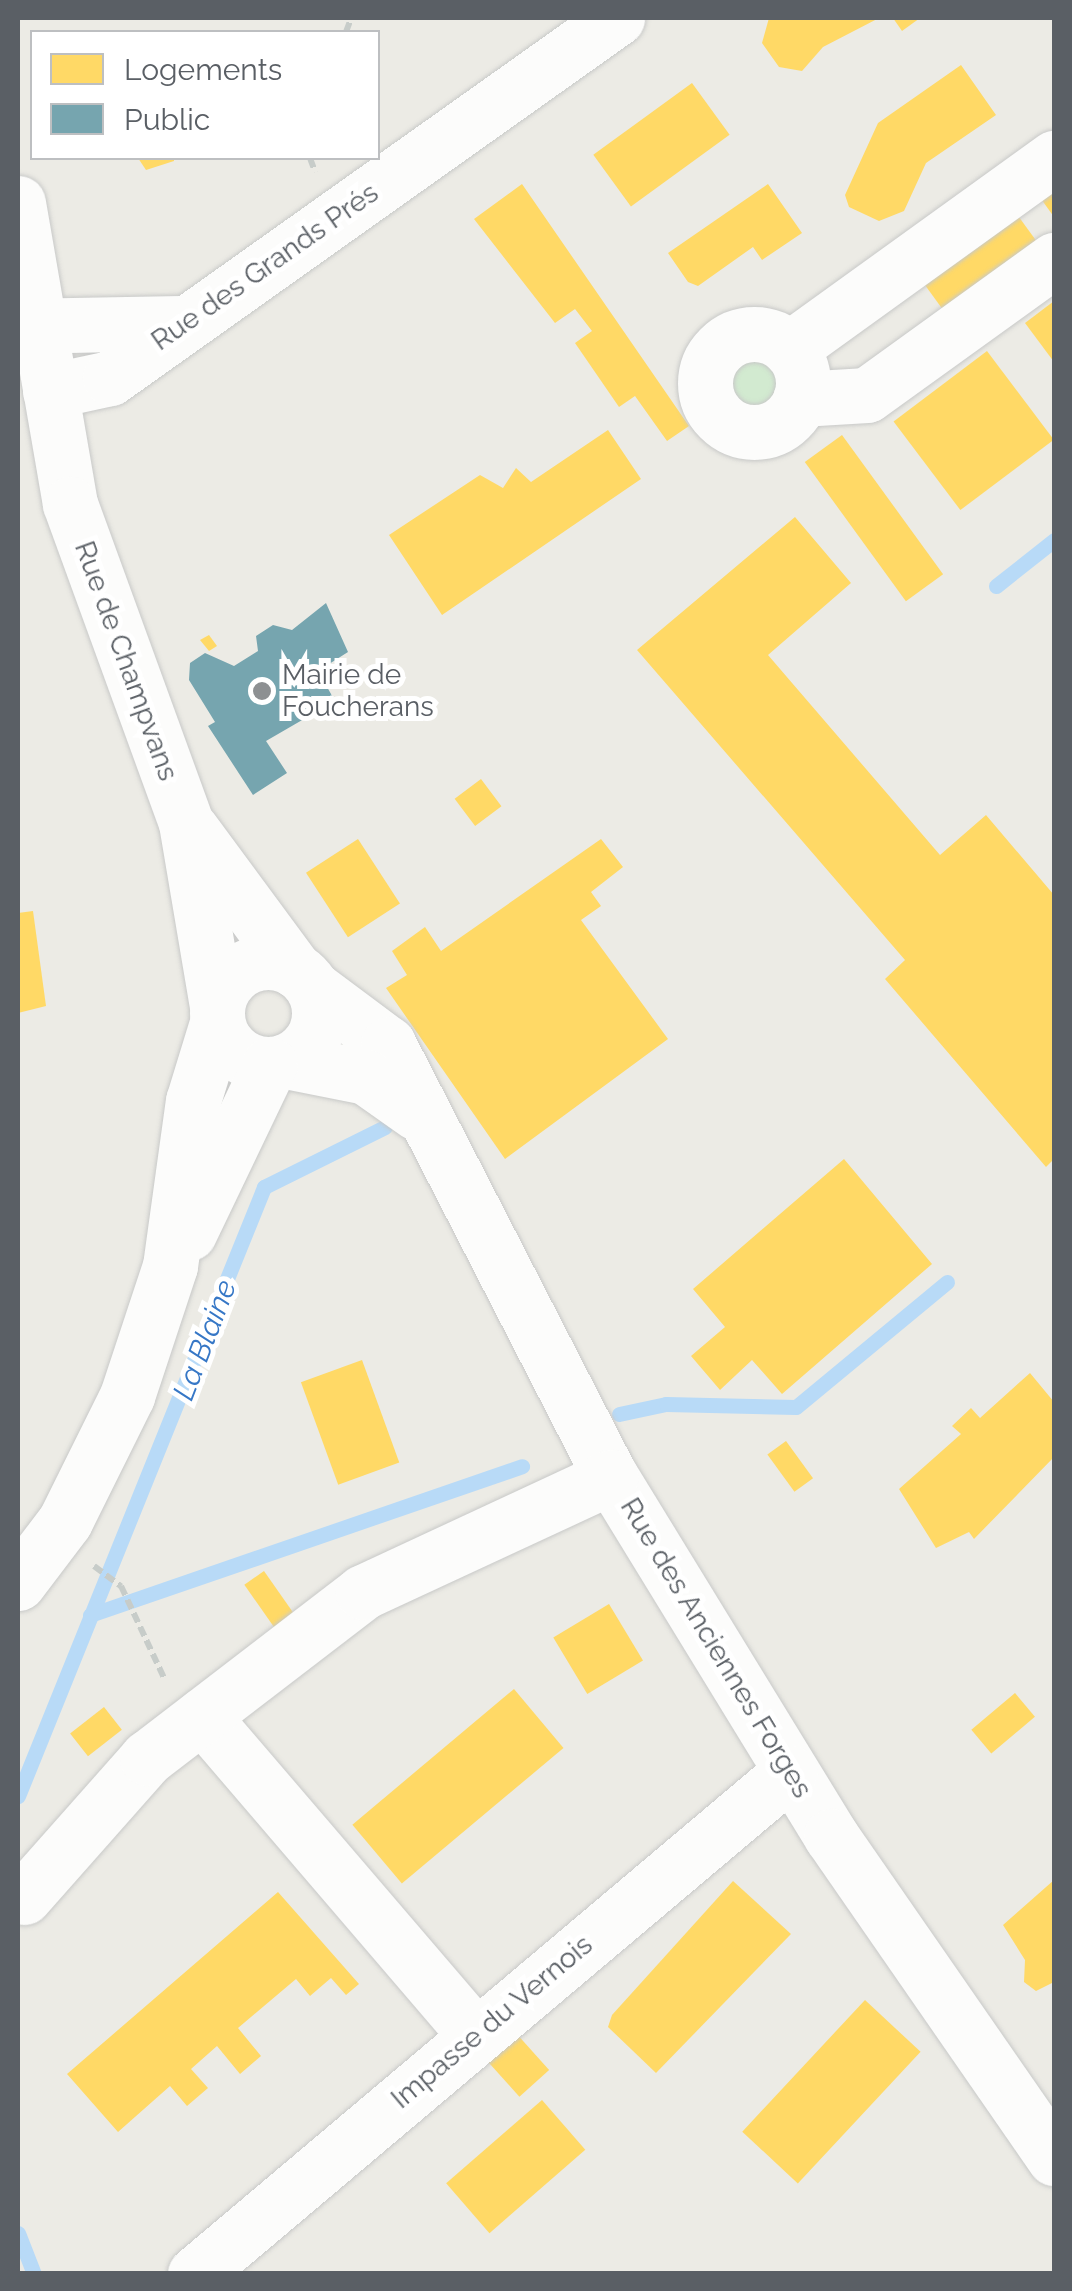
<!DOCTYPE html>
<meta charset="utf-8">
<style>
body{margin:0}
#map{position:relative;width:1072px;height:2291px;overflow:hidden;background:#ecebe5;font-family:Raleway,sans-serif}
div>[style]{position:absolute}
.green>*{inset:0;background:#d2ead0}
.round{border-radius:50%}
.homes>*{inset:0;background:#ffd966;transform-origin:0 0}
.public>*{inset:0;background:#76a5af}
.stream>*{height:15px;margin:-7.5px;padding:0 7.5px;transform-origin:7.5px;border-radius:7.5px;background:#b8daf7}
.path>*{height:6px;margin-top:-3px;transform-origin:0;background:repeating-linear-gradient(90deg,#c7ccc9 0 10px,transparent 0 15px)}
.roads{filter:drop-shadow(0 0 2px #c8c9c8) drop-shadow(0 0 2px #c8c9c8)}
.minor>*{height:55px;margin:-27.5px;padding:0 27.5px;transform-origin:27.5px;border-radius:27.5px;background:#fcfcfb}
.minor>.ring{margin:-27.5px;padding:0;box-sizing:content-box;background:none;border:55px solid #fcfcfb;border-radius:50%}
.dots>*{width:28px;height:28px;translate:-50% -50%;box-sizing:border-box;border:5px solid #fff;border-radius:50%}
span{translate:-50% -50%;white-space:nowrap;text-align:center;line-height:1.15;-webkit-text-stroke:10px #fff;paint-order:stroke}
.street-label{font-size:28px;color:#5a5f65}
.poi-label{font-size:28px;color:#5a5f65}
.left{translate:0 -50%;text-align:left}
.water-label{font-size:30px;color:#3677c6;font-style:italic}
.frame{position:absolute;inset:0;border:20px solid #5a5f65;pointer-events:none}
.legend{position:absolute;left:30px;top:30px;width:350px;height:130px;box-sizing:border-box;background:#fff;border:2px solid #bdbfc1;margin:0;padding:12px 18px;list-style:none;font-size:30px;color:#5a5f65}
.legend li{display:flex;align-items:center;gap:20px;height:50px}
.legend b{width:50px;border:2px solid #bdbfc1}
</style>
<div id="map">
<div class="green">
<i class="round" style="left:729px;top:359px;width:50px;height:50px"></i>
</div>
<div class="homes">
<i style="clip-path:polygon(769px 18px,879px 18px,823px 47px,802px 71px,779px 67px,762px 43px)"></i>
<i style="clip-path:polygon(893px 18px,920px 18px,902px 31px)"></i>
<i style="clip-path:polygon(961px 65px,996px 115px,926px 163px,904px 211px,879px 221px,849px 207px,845px 195px,878px 123px)"></i>
<i style="left:692px;top:83px;width:64px;height:122px;rotate:54deg"></i>
<i style="clip-path:polygon(138px 158px,174px 158px,174px 161px,146px 170px)"></i>
<i style="clip-path:polygon(1054px 174px,1054px 217px,1034px 189px)"></i>
<i style="clip-path:polygon(522px 184px,689px 426px,667px 441px,635px 396px,619px 407px,575px 343px,592px 331px,575px 309px,555px 323px,474px 219px)"></i>
<i style="clip-path:polygon(768px 184px,802px 233px,762px 260px,753px 247px,698px 286px,688px 282px,668px 253px)"></i>
<i style="left:1011px;top:206px;width:46px;height:116px;rotate:54deg"></i>
<i style="clip-path:polygon(1054px 301px,1054px 362px,1025px 323px)"></i>
<i style="left:987px;top:351px;width:111px;height:117px;rotate:53deg"></i>
<i style="clip-path:polygon(608px 430px,641px 479px,442px 615px,389px 535px,480px 475px,503px 488px,516px 468px,531px 482px)"></i>
<i style="left:842px;top:435px;width:172px;height:46px;rotate:54deg"></i>
<i style="clip-path:polygon(795px 517px,851px 583px,768px 655px,940px 855px,986px 815px,1054px 895px,1054px 1159px,1046px 1167px,885px 979px,905px 960px,637px 650px)"></i>
<i style="clip-path:polygon(209px 635px,217px 646px,209px 651px,200px 640px)"></i>
<i style="left:481px;top:779px;width:34px;height:33px;rotate:53deg"></i>
<i style="left:358px;top:839px;width:77px;height:62px;rotate:57deg"></i>
<i style="clip-path:polygon(601px 839px,623px 867px,591px 892px,601px 906px,581px 920px,668px 1039px,505px 1159px,386px 988px,407px 975px,392px 951px,425px 927px,441px 951px)"></i>
<i style="clip-path:polygon(33px 911px,46px 1006px,18px 1013px,18px 913px)"></i>
<i style="clip-path:polygon(844px 1159px,932px 1264px,782px 1394px,752px 1360px,720px 1390px,691px 1356px,725px 1327px,693px 1289px)"></i>
<i style="left:362px;top:1360px;width:109px;height:65px;rotate:70deg"></i>
<i style="clip-path:polygon(1030px 1373px,1054px 1402px,1054px 1457px,974px 1539px,969px 1532px,936px 1548px,899px 1489px,961px 1434px,952px 1426px,971px 1408px,980px 1418px)"></i>
<i style="left:786px;top:1441px;width:46px;height:23px;rotate:54deg"></i>
<i style="left:264px;top:1571px;width:55px;height:24px;rotate:55deg"></i>
<i style="left:609px;top:1604px;width:66px;height:65px;rotate:59deg"></i>
<i style="left:514px;top:1689px;width:77px;height:211px;rotate:50deg"></i>
<i style="left:1015px;top:1693px;width:31px;height:57px;rotate:50deg"></i>
<i style="left:104px;top:1707px;width:29px;height:43px;rotate:52deg"></i>
<i style="clip-path:polygon(1054px 1880px,1054px 1982px,1036px 1991px,1024px 1982px,1025px 1960px,1003px 1925px)"></i>
<i style="clip-path:polygon(733px 1881px,791px 1934px,656px 2073px,608px 2027px,612px 2015px)"></i>
<i style="clip-path:polygon(278px 1892px,359px 1984px,346px 1995px,331px 1978px,310px 1996px,296px 1979px,238px 2028px,261px 2056px,240px 2074px,217px 2046px,191px 2069px,208px 2088px,187px 2106px,170px 2086px,118px 2132px,67px 2074px)"></i>
<i style="left:865px;top:2000px;width:76px;height:180px;rotate:43deg"></i>
<i style="left:515px;top:2032px;width:51px;height:40px;rotate:48deg"></i>
<i style="left:542px;top:2100px;width:66px;height:127px;rotate:49deg"></i>
</div>
<div class="public">
<i style="clip-path:polygon(326px 603px,348px 652px,318px 671px,335px 701px,266px 741px,287px 773px,253px 795px,208px 726px,215px 722px,189px 680px,190px 663px,205px 653px,234px 666px,258px 651px,256px 636px,273px 625px,292px 630px)"></i>
</div>
<div class="stream">
<i style="left:996px;top:586px;width:74px;rotate:-38.4deg"></i>
<i style="left:619px;top:1414px;width:48px;rotate:-12deg"></i>
<i style="left:666px;top:1404px;width:130px;rotate:1.3deg"></i>
<i style="left:796px;top:1407px;width:196px;rotate:-39.6deg"></i>
<i style="left:90px;top:1615px;width:457px;rotate:-19deg"></i>
<i style="left:18px;top:1796px;width:657px;rotate:-68deg"></i>
<i style="left:264px;top:1187px;width:135px;rotate:-26.4deg"></i>
<i style="left:18px;top:2233px;width:44px;rotate:68.7deg"></i>
</div>
<div class="path">
<i style="left:346px;top:32px;width:15px;rotate:-70deg"></i>
<i style="left:310px;top:158px;width:15px;rotate:70deg"></i>
<i style="left:94px;top:1566px;width:34px;rotate:37deg"></i>
<i style="left:121px;top:1586px;width:104px;rotate:64.9deg"></i>
</div>
<div class="roads">
<div class="minor">
<i style="left:18px;top:203px;width:305px;rotate:80.2deg"></i>
<i style="left:70px;top:504px;width:339px;rotate:70deg"></i>
<i style="left:186px;top:823px;width:186px;rotate:80.4deg"></i>
<i style="left:18px;top:326px;width:163px;rotate:-1.1deg"></i>
<i class="ring" style="left:705px;top:334px;width:43px;height:43px"></i>
<i style="left:789px;top:349px;width:327px;rotate:-35.8deg"></i>
<i style="left:50px;top:391px;width:61px;rotate:-12.2deg"></i>
<i style="left:110px;top:378px;width:622px;rotate:-35.38deg"></i>
<i style="left:800px;top:399px;width:67px;rotate:-3.4deg"></i>
<i style="left:867px;top:395px;width:231px;rotate:-35.8deg"></i>
<i style="left:191px;top:829px;width:175px;rotate:53.6deg"></i>
<i class="ring" style="left:217px;top:962px;width:47px;height:47px"></i>
<i style="left:313px;top:988px;width:94px;rotate:36.7deg"></i>
<i style="left:388px;top:1044px;width:487px;rotate:62.8deg"></i>
<i style="left:611px;top:1477px;width:421px;rotate:58.5deg"></i>
<i style="left:831px;top:1836px;width:392px;rotate:55.3deg"></i>
<i style="left:286px;top:1061px;width:82px;rotate:11.3deg"></i>
<i style="left:366px;top:1077px;width:62px;rotate:35.2deg"></i>
<i style="left:189px;top:1233px;width:187px;rotate:-64.4deg"></i>
<i style="left:18px;top:1583px;width:78px;rotate:-52.8deg"></i>
<i style="left:65px;top:1521px;width:140px;rotate:-63.6deg"></i>
<i style="left:127px;top:1396px;width:137px;rotate:-71.7deg"></i>
<i style="left:170px;top:1266px;width:167px;rotate:-82.1deg"></i>
<i style="left:193px;top:1101px;width:82px;rotate:-72.9deg"></i>
<i style="left:202px;top:1716px;width:421px;rotate:49.4deg"></i>
<i style="left:24px;top:1897px;width:186px;rotate:-48.5deg"></i>
<i style="left:147px;top:1758px;width:272px;rotate:-37.5deg"></i>
<i style="left:363px;top:1592px;width:273px;rotate:-24.9deg"></i>
<i style="left:195px;top:2274px;width:778px;rotate:-40.15deg"></i>
</div>
</div>
<div class="dots">
<i style="left:262px;top:691px;background:#8d9092"></i>
</div>
<div class="street-label">
<span style="left:265px;top:267px;rotate:-35deg">Rue des Grands Prés</span>
<span style="left:126px;top:661px;rotate:70deg">Rue de Champvans</span>
<span style="left:716px;top:1648px;rotate:59deg">Rue des Anciennes Forges</span>
<span style="left:492px;top:2022px;rotate:-40deg">Impasse du Vernois</span>
</div>
<div class="poi-label">
<span class="left" style="left:282px;top:691px">Mairie de<br>Foucherans</span>
</div>
<div class="water-label">
<span style="left:205px;top:1340px;rotate:-69deg">La Blaine</span>
</div>
<div class="frame"></div>
<ul class="legend">
<li><b style="height:28px;background:#ffd966"></b>Logements</li>
<li><b style="height:28px;background:#76a5af"></b>Public</li>
</ul>
</div>
